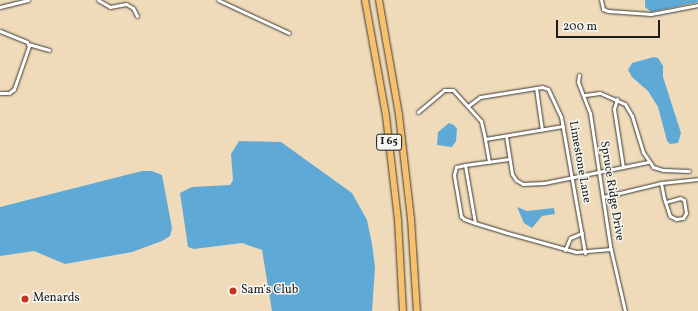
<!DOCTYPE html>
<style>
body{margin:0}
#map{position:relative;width:698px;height:311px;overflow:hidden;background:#efdbb9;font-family:Vollkorn,serif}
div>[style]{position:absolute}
.water>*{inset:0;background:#5fa9d7}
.roads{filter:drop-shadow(0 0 1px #3c3934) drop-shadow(0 0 1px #3c3934)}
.street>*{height:3px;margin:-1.5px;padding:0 1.5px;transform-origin:1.5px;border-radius:1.5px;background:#fff}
.highway>*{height:6px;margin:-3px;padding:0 3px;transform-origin:3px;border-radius:3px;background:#f7c06c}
.dots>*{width:11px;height:11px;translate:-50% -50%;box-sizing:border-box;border:2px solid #f6f6f2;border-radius:50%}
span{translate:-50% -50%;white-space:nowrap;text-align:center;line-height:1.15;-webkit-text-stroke:3px #f6f6f2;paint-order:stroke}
.shield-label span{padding:1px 3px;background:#f6f6f2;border:1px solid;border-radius:3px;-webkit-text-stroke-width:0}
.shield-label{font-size:11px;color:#1c1c1c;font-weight:700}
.street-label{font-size:12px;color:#1c1c1c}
.poi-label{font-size:12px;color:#1c1c1c}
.left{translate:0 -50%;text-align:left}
.scale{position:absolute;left:556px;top:20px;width:104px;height:18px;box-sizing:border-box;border:2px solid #1c1c1c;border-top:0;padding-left:5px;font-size:12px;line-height:14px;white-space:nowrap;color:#1c1c1c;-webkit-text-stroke:3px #f6f6f2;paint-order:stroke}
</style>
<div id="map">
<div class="water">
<i style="clip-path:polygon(645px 0,698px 0,698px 2px,651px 12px,645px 7px)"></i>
<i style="clip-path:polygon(654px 57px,658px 58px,663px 66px,663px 77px,681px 133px,678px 143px,670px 144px,667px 141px,658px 107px,648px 91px,632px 77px,628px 70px,632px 63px)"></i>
<i style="clip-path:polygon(449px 123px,454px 125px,457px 129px,456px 141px,452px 147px,437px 145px,438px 132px)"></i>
<i style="clip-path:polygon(239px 141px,281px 142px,352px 193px,367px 220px,372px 244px,375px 267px,372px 311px,272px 311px,262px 250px,242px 243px,194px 249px,188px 247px,180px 193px,192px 187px,230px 185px,233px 180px,231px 154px)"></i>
<i style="clip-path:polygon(142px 171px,152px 171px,162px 175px,172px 228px,170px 236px,162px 241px,132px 252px,65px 264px,34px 251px,0 256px,0 207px)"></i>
<i style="clip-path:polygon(517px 207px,527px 211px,554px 208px,555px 214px,542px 216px,532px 228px,524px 223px)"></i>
</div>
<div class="roads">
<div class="street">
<i style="left:98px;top:0;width:14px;rotate:30deg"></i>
<i style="left:110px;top:7px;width:16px;rotate:-11deg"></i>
<i style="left:126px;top:4px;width:8px;rotate:30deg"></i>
<i style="left:133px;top:8px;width:9px;rotate:63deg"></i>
<i style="left:218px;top:0;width:78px;rotate:24.9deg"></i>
<i style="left:601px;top:0;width:9px;rotate:77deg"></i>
<i style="left:603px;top:9px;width:5px;rotate:22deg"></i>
<i style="left:608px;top:11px;width:43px;rotate:4deg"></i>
<i style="left:651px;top:14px;width:48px;rotate:-10.8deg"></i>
<i style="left:0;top:7px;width:29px;rotate:-14deg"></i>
<i style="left:0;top:31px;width:29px;rotate:22deg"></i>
<i style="left:27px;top:42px;width:4px;rotate:63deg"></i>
<i style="left:29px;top:46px;width:46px;rotate:109.2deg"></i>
<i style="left:14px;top:89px;width:6px;rotate:141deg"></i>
<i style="left:9px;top:93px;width:9px;rotate:180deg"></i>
<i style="left:28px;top:44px;width:22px;rotate:16deg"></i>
<i style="left:579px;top:75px;width:7px;rotate:98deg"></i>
<i style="left:578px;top:82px;width:33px;rotate:69deg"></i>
<i style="left:590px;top:113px;width:134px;rotate:81.4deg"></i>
<i style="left:610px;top:246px;width:67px;rotate:77deg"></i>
<i style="left:536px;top:88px;width:42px;rotate:81.9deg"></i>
<i style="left:585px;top:95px;width:15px;rotate:-8deg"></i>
<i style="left:600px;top:93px;width:27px;rotate:24deg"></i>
<i style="left:625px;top:104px;width:14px;rotate:60deg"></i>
<i style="left:632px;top:116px;width:38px;rotate:73deg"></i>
<i style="left:643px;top:152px;width:18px;rotate:56deg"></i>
<i style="left:653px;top:167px;width:10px;rotate:17deg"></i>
<i style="left:663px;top:170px;width:26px;rotate:2deg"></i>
<i style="left:617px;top:99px;width:10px;rotate:107deg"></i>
<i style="left:614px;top:109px;width:59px;rotate:81.2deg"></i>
<i style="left:468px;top:106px;width:15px;rotate:-37deg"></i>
<i style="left:480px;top:97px;width:63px;rotate:-9.2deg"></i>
<i style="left:542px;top:87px;width:6px;rotate:18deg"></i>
<i style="left:548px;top:89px;width:31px;rotate:65deg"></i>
<i style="left:561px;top:117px;width:138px;rotate:80deg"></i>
<i style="left:418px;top:112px;width:34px;rotate:-40deg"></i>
<i style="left:444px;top:90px;width:9px"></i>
<i style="left:453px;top:90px;width:42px;rotate:47.9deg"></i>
<i style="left:481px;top:121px;width:18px;rotate:77deg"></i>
<i style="left:506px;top:136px;width:38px;rotate:81deg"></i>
<i style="left:512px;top:174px;width:7px;rotate:56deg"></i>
<i style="left:516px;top:180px;width:8px;rotate:30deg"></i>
<i style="left:523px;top:184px;width:21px;rotate:-3deg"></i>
<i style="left:544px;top:183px;width:106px;rotate:-11.4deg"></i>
<i style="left:489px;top:162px;width:23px;rotate:-100deg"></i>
<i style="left:485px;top:139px;width:79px;rotate:-9.5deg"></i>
<i style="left:465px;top:165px;width:44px;rotate:-7.8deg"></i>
<i style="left:661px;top:183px;width:15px;rotate:79deg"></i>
<i style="left:664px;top:198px;width:19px;rotate:72deg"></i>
<i style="left:670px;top:216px;width:7px;rotate:27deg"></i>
<i style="left:676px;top:219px;width:7px;rotate:-8deg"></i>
<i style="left:683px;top:218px;width:6px;rotate:-59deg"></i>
<i style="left:686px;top:213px;width:13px;rotate:-99deg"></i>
<i style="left:684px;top:200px;width:4px;rotate:-153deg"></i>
<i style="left:680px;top:198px;width:15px;rotate:164deg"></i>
<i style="left:603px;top:197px;width:60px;rotate:-13.6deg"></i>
<i style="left:661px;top:183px;width:37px;rotate:-6deg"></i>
<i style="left:475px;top:223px;width:59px;rotate:-99.8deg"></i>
<i style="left:465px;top:165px;width:9px;rotate:167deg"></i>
<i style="left:456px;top:167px;width:8px;rotate:104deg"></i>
<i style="left:454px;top:175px;width:42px;rotate:80.3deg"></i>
<i style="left:461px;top:216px;width:4px;rotate:45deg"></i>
<i style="left:464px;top:219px;width:12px;rotate:20deg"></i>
<i style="left:475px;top:223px;width:30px;rotate:17deg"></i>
<i style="left:504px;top:232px;width:75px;rotate:15.5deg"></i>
<i style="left:576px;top:252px;width:35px;rotate:-5deg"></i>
<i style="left:565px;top:250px;width:13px;rotate:-67deg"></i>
<i style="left:570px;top:238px;width:13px;rotate:-23deg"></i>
</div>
<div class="highway">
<i style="left:365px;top:0;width:118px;rotate:79.7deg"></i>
<i style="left:386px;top:116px;width:105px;rotate:83.4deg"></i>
<i style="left:398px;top:220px;width:91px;rotate:86.9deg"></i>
<i style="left:379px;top:0;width:117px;rotate:80.1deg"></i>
<i style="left:399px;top:115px;width:105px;rotate:83.4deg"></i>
<i style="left:411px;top:219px;width:92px;rotate:86.3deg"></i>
</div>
</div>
<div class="dots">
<i style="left:233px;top:291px;background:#c8321e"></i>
<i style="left:25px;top:299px;background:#c8321e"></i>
</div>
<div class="shield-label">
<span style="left:389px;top:142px">I 65</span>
</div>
<div class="street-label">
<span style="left:579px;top:162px;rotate:80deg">Limestone Lane</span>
<span style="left:611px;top:191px;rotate:81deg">Spruce Ridge Drive</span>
</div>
<div class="poi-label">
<span class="left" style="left:241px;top:291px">Sam's Club</span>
<span class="left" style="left:33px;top:299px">Menards</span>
</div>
<div class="scale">200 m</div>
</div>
